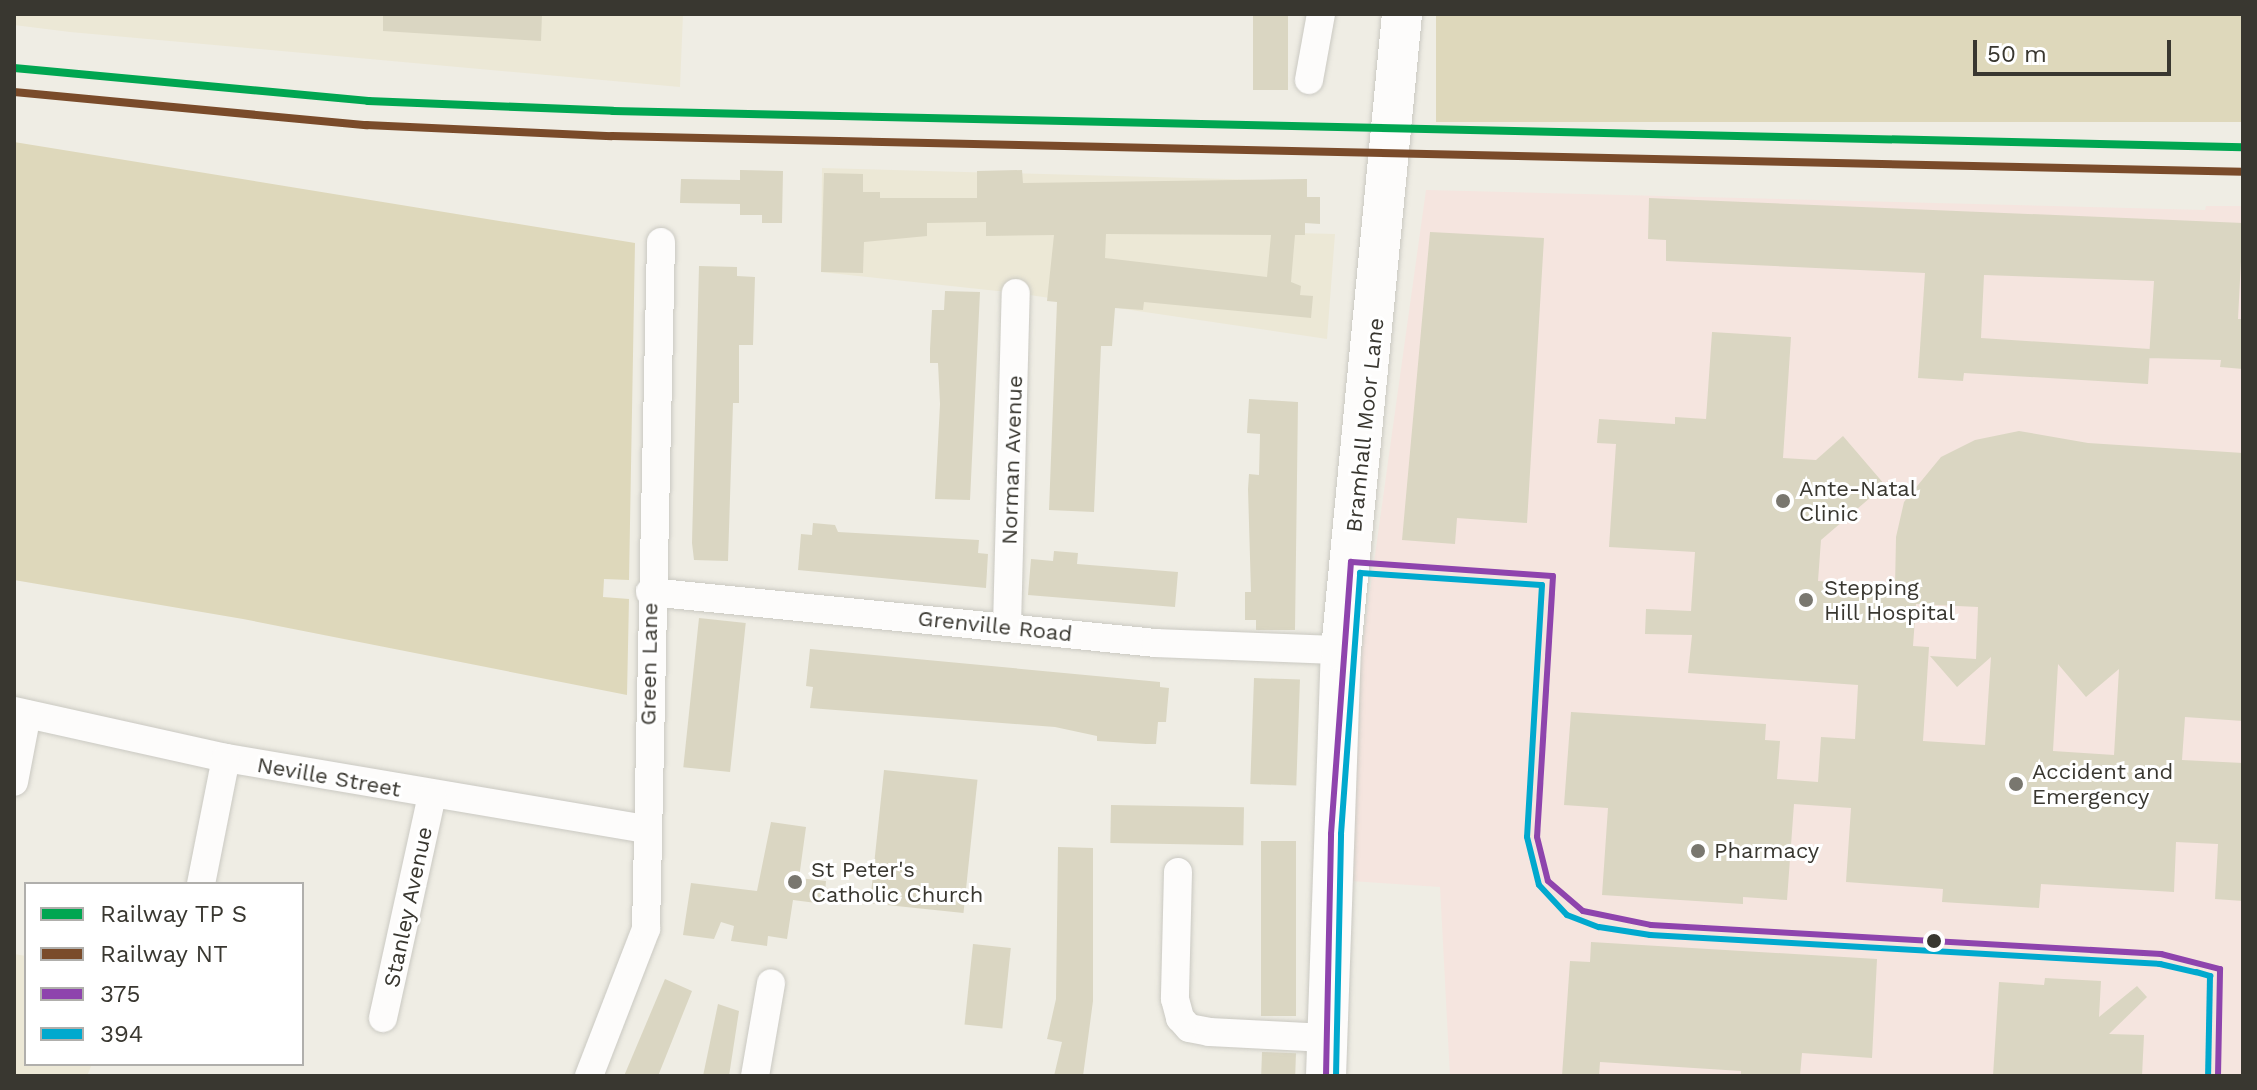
<!DOCTYPE html>
<style>
body{margin:0}
#map{position:relative;width:2257px;height:1090px;overflow:hidden;background:#efede4;font-family:"Work Sans",sans-serif}
div>[style]{position:absolute}
.built>*{inset:0;background:#ece8d6}
.medical>*{inset:0;background:#f5e5df}
.green>*{inset:0;background:#ded8bb;transform-origin:0 0}
.building>*{inset:0;background:#dad6c2;transform-origin:0 0}
.roads{filter:drop-shadow(0 0 2px #cac9c2) drop-shadow(0 0 2px #cac9c2)}
.street>*{height:28px;margin:-14px;padding:0 14px;transform-origin:14px;border-radius:14px;background:#fdfcfb}
.secondary>*{height:40px;margin:-20px;padding:0 20px;transform-origin:20px;border-radius:20px;background:#fdfcfb}
.bus-1>*{height:6px;margin:-3px;padding:0 3px;transform-origin:3px;border-radius:3px;background:#8e44ad}
.bus-2>*{height:6px;margin:-3px;padding:0 3px;transform-origin:3px;border-radius:3px;background:#00a9ce}
.rail-1>*{height:8px;margin:-4px;padding:0 4px;transform-origin:4px;border-radius:4px;background:#00a651}
.rail-2>*{height:8px;margin:-4px;padding:0 4px;transform-origin:4px;border-radius:4px;background:#7a4b2a}
.dots>*{width:22px;height:22px;translate:-50% -50%;box-sizing:border-box;border:4px solid #fff;border-radius:50%}
span{translate:-50% -50%;white-space:nowrap;text-align:center;line-height:1.15;-webkit-text-stroke:6px #fff;paint-order:stroke}
.street-label{font-size:22px;color:#393730}
.poi-label{font-size:22px;color:#393730}
.left{translate:0 -50%;text-align:left}
.frame{position:absolute;inset:0;border:16px solid #393730;pointer-events:none}
.legend{position:absolute;left:24px;top:882px;width:280px;height:184px;box-sizing:border-box;background:#fff;border:2px solid #b0afac;margin:0;padding:10px 14px;list-style:none;font-size:24px;color:#393730}
.legend li{display:flex;align-items:center;gap:16px;height:40px}
.legend b{width:40px;border:2px solid #b0afac}
.scale{position:absolute;left:1973px;top:40px;width:198px;height:36px;box-sizing:border-box;border:4px solid #393730;border-top:0;padding-left:10px;font-size:24px;line-height:28px;white-space:nowrap;color:#393730;-webkit-text-stroke:6px #fff;paint-order:stroke}
</style>
<div id="map">
<div class="built">
<i style="clip-path:polygon(14px 14px,683px 14px,680px 87px,70px 32px,14px 25px)"></i>
<i style="clip-path:polygon(822px 168px,1295px 181px,1295px 233px,1335px 234px,1327px 339px,1016px 293px,821px 272px)"></i>
<i style="clip-path:polygon(14px 954px,26px 956px,26px 1064px,92px 1064px,87px 1076px,14px 1076px)"></i>
</div>
<div class="medical">
<i style="clip-path:polygon(1426px 190px,2205px 210px,2206px 206px,2243px 206px,2243px 1076px,1450px 1076px,1440px 887px,1351px 881px,1353px 757px,1363px 641px)"></i>
</div>
<div class="green">
<i style="left:1436px;top:14px;width:807px;height:108px"></i>
<i style="clip-path:polygon(14px 142px,635px 243px,629px 580px,604px 579px,603px 597px,629px 599px,627px 695px,243px 619px,14px 580px)"></i>
</div>
<div class="building">
<i style="clip-path:polygon(383px 14px,542px 14px,541px 41px,383px 31px)"></i>
<i style="left:1253px;top:14px;width:35px;height:76px"></i>
<i style="clip-path:polygon(740px 170px,783px 171px,782px 223px,762px 223px,762px 215px,740px 215px,740px 204px,680px 203px,681px 179px,740px 180px)"></i>
<i style="clip-path:polygon(evenodd,1022px 170px,1023px 183px,1307px 179px,1307px 197px,1320px 197px,1320px 224px,1305px 223px,1305px 235px,1295px 235px,1291px 282px,1301px 286px,1300px 295px,1313px 296px,1311px 318px,1144px 302px,1143px 310px,1115px 308px,1112px 346px,1101px 346px,1094px 512px,1049px 510px,1057px 302px,1047px 301px,1054px 235px,986px 236px,986px 222px,927px 223px,927px 236px,864px 242px,863px 273px,821px 272px,824px 173px,863px 174px,863px 192px,880px 192px,880px 198px,977px 198px,977px 171px,1022px 170px,1106px 234px,1271px 235px,1267px 277px,1105px 258px,1106px 234px)"></i>
<i style="clip-path:polygon(1649px 198px,2243px 223px,2238px 319px,2243px 319px,2243px 369px,2220px 367px,2221px 360px,2149px 358px,2154px 281px,1984px 275px,1981px 338px,2150px 349px,2148px 384px,1964px 373px,1963px 381px,1918px 378px,1925px 273px,1666px 261px,1666px 240px,1648px 239px)"></i>
<i style="clip-path:polygon(1430px 232px,1544px 238px,1527px 523px,1457px 518px,1455px 544px,1402px 540px)"></i>
<i style="clip-path:polygon(699px 266px,737px 267px,737px 276px,755px 277px,753px 345px,739px 345px,739px 403px,733px 403px,728px 561px,694px 560px,692px 543px)"></i>
<i style="clip-path:polygon(945px 291px,980px 292px,970px 500px,935px 499px,940px 404px,938px 363px,930px 363px,930px 349px,932px 310px,944px 310px)"></i>
<i style="clip-path:polygon(evenodd,1712px 332px,1791px 337px,1783px 458px,1816px 460px,1843px 436px,1885px 485px,1821px 540px,1818px 581px,1895px 587px,1896px 537px,1904px 502px,1941px 457px,1975px 440px,2019px 431px,2088px 443px,2243px 453px,2243px 721px,2185px 717px,2182px 760px,2243px 763px,2243px 901px,2215px 899px,2218px 844px,2176px 842px,2174px 892px,2041px 884px,2039px 908px,1942px 902px,1943px 889px,1846px 882px,1851px 808px,1794px 804px,1787px 900px,1743px 897px,1743px 904px,1602px 895px,1608px 808px,1564px 805px,1571px 712px,1766px 724px,1765px 740px,1780px 741px,1777px 779px,1818px 782px,1821px 737px,1855px 739px,1858px 685px,1688px 673px,1692px 635px,1645px 634px,1646px 609px,1691px 611px,1695px 552px,1609px 547px,1616px 444px,1597px 443px,1599px 419px,1675px 424px,1675px 417px,1706px 419px,1712px 332px,1916px 604px,1978px 607px,1976px 659px,1930px 656px,1957px 687px,1991px 657px,1985px 745px,1923px 741px,1929px 647px,1913px 646px,1916px 604px,1712px 332px,2058px 664px,2086px 697px,2119px 669px,2114px 755px,2053px 751px,2058px 664px)"></i>
<i style="clip-path:polygon(1249px 399px,1298px 402px,1295px 630px,1256px 630px,1256px 620px,1245px 620px,1245px 592px,1251px 592px,1248px 489px,1249px 474px,1259px 475px,1260px 434px,1247px 433px)"></i>
<i style="clip-path:polygon(813px 523px,835px 525px,838px 532px,979px 540px,978px 553px,988px 554px,986px 588px,798px 570px,801px 534px,812px 535px)"></i>
<i style="clip-path:polygon(1054px 551px,1078px 553px,1077px 564px,1178px 572px,1175px 607px,1028px 595px,1031px 559px,1053px 561px)"></i>
<i style="left:699px;top:618px;width:47px;height:150px;rotate:6deg"></i>
<i style="clip-path:polygon(810px 649px,1160px 682px,1160px 687px,1169px 688px,1166px 722px,1158px 722px,1156px 744px,1146px 744px,1097px 741px,1097px 736px,1055px 727px,810px 708px,813px 687px,806px 686px)"></i>
<i style="left:1254px;top:678px;width:46px;height:106px;rotate:2deg"></i>
<i style="left:884px;top:770px;width:94px;height:134px;rotate:6deg"></i>
<i style="left:1111px;top:805px;width:133px;height:38px;rotate:1deg"></i>
<i style="clip-path:polygon(771px 822px,806px 827px,799px 878px,826px 881px,824px 904px,793px 900px,787px 939px,768px 936px,767px 946px,731px 941px,734px 926px,721px 922px,714px 939px,683px 935px,691px 883px,757px 891px)"></i>
<i style="left:1261px;top:841px;width:35px;height:175px"></i>
<i style="clip-path:polygon(1058px 847px,1093px 848px,1093px 1001px,1083px 1076px,1054px 1076px,1062px 1042px,1047px 1039px,1056px 999px)"></i>
<i style="clip-path:polygon(1591px 942px,1877px 959px,1872px 1058px,1802px 1053px,1800px 1076px,1741px 1076px,1741px 1071px,1600px 1062px,1599px 1076px,1562px 1076px,1570px 961px,1590px 962px)"></i>
<i style="left:973px;top:944px;width:38px;height:81px;rotate:6deg"></i>
<i style="clip-path:polygon(2045px 978px,2101px 981px,2099px 1017px,2137px 986px,2147px 997px,2109px 1034px,2144px 1035px,2142px 1076px,1993px 1076px,1999px 982px,2044px 985px)"></i>
<i style="clip-path:polygon(665px 979px,692px 991px,658px 1076px,624px 1076px)"></i>
<i style="clip-path:polygon(718px 1004px,739px 1011px,729px 1076px,703px 1076px)"></i>
<i style="left:1262px;top:1052px;width:34px;height:24px;rotate:2deg"></i>
</div>
<div class="roads">
<div class="street">
<i style="left:1309px;top:80px;width:67px;rotate:-79.7deg"></i>
<i style="left:650px;top:592px;width:509px;rotate:5.76deg"></i>
<i style="left:1156px;top:643px;width:185px;rotate:2.2deg"></i>
<i style="left:1007px;top:626px;width:333px;rotate:-88.5deg"></i>
<i style="left:14px;top:711px;width:217px;rotate:12.5deg"></i>
<i style="left:226px;top:758px;width:425px;rotate:9.6deg"></i>
<i style="left:14px;top:782px;width:69px;rotate:-79.2deg"></i>
<i style="left:1178px;top:872px;width:127px;rotate:91.4deg"></i>
<i style="left:1175px;top:999px;width:20px;rotate:75deg"></i>
<i style="left:1180px;top:1018px;width:13px;rotate:48deg"></i>
<i style="left:1189px;top:1028px;width:20px;rotate:11deg"></i>
<i style="left:1209px;top:1032px;width:118px;rotate:2.9deg"></i>
<i style="left:201px;top:884px;width:128px;rotate:-78.8deg"></i>
<i style="left:383px;top:1018px;width:228px;rotate:-77.6deg"></i>
<i style="left:589px;top:1076px;width:158px;rotate:-68.8deg"></i>
<i style="left:646px;top:929px;width:687px;rotate:-88.75deg"></i>
<i style="left:755px;top:1076px;width:94px;rotate:-80.2deg"></i>
</div>
<div class="secondary">
<i style="left:1326px;top:1076px;width:426px;rotate:-88deg"></i>
<i style="left:1341px;top:650px;width:639px;rotate:-84.52deg"></i>
</div>
</div>
<div class="bus-1">
<i style="left:1326px;top:1076px;width:242px;rotate:-88.8deg"></i>
<i style="left:1331px;top:834px;width:273px;rotate:-85.8deg"></i>
<i style="left:1351px;top:562px;width:202px;rotate:4deg"></i>
<i style="left:1553px;top:576px;width:261px;rotate:93.5deg"></i>
<i style="left:1537px;top:837px;width:45px;rotate:76deg"></i>
<i style="left:1548px;top:881px;width:46px;rotate:40.6deg"></i>
<i style="left:1583px;top:911px;width:69px;rotate:11.6deg"></i>
<i style="left:1651px;top:925px;width:511px;rotate:3.25deg"></i>
<i style="left:2161px;top:954px;width:61px;rotate:14.3deg"></i>
<i style="left:2218px;top:1076px;width:107px;rotate:-88.9deg"></i>
</div>
<div class="bus-2">
<i style="left:1336px;top:1076px;width:242px;rotate:-88.8deg"></i>
<i style="left:1341px;top:834px;width:262px;rotate:-85.8deg"></i>
<i style="left:1360px;top:573px;width:182px;rotate:3.8deg"></i>
<i style="left:1542px;top:585px;width:252px;rotate:93.4deg"></i>
<i style="left:1527px;top:837px;width:49px;rotate:76deg"></i>
<i style="left:1539px;top:885px;width:41px;rotate:47deg"></i>
<i style="left:1567px;top:915px;width:34px;rotate:21deg"></i>
<i style="left:1599px;top:927px;width:52px;rotate:8.9deg"></i>
<i style="left:1650px;top:935px;width:511px;rotate:3.25deg"></i>
<i style="left:2160px;top:964px;width:37px;rotate:13deg"></i>
<i style="left:2196px;top:972px;width:15px;rotate:16deg"></i>
<i style="left:2210px;top:976px;width:100px;rotate:91.1deg"></i>
</div>
<div class="rail-1">
<i style="left:14px;top:68px;width:356px;rotate:5.3deg"></i>
<i style="left:368px;top:101px;width:245px;rotate:2.3deg"></i>
<i style="left:613px;top:111px;width:1630px;rotate:1.27deg"></i>
</div>
<div class="rail-2">
<i style="left:14px;top:92px;width:354px;rotate:5.4deg"></i>
<i style="left:366px;top:125px;width:246px;rotate:2.6deg"></i>
<i style="left:612px;top:136px;width:1631px;rotate:1.26deg"></i>
</div>
<div class="dots">
<i style="left:1783px;top:501px;background:#79776f"></i>
<i style="left:1806px;top:600px;background:#79776f"></i>
<i style="left:2016px;top:784px;background:#79776f"></i>
<i style="left:1698px;top:851px;background:#79776f"></i>
<i style="left:795px;top:882px;background:#79776f"></i>
<i style="left:1934px;top:941px;background:#393730"></i>
</div>
<div class="street-label">
<span style="left:1365px;top:425px;rotate:-84deg">Bramhall Moor Lane</span>
<span style="left:1012px;top:460px;rotate:-88deg">Norman Avenue</span>
<span style="left:995px;top:626px;rotate:6deg">Grenville Road</span>
<span style="left:649px;top:664px;rotate:-89deg">Green Lane</span>
<span style="left:329px;top:777px;rotate:10deg">Neville Street</span>
<span style="left:408px;top:907px;rotate:-78deg">Stanley Avenue</span>
</div>
<div class="poi-label">
<span class="left" style="left:1799px;top:501px">Ante-Natal<br>Clinic</span>
<span class="left" style="left:1824px;top:600px">Stepping<br>Hill Hospital</span>
<span class="left" style="left:2032px;top:784px">Accident and<br>Emergency</span>
<span class="left" style="left:1714px;top:851px">Pharmacy</span>
<span class="left" style="left:811px;top:882px">St Peter's<br>Catholic Church</span>
</div>
<div class="frame"></div>
<ul class="legend">
<li><b style="height:10px;background:#00a651"></b>Railway TP S</li>
<li><b style="height:10px;background:#7a4b2a"></b>Railway NT</li>
<li><b style="height:10px;background:#8e44ad"></b>375</li>
<li><b style="height:10px;background:#00a9ce"></b>394</li>
</ul>
<div class="scale">50 m</div>
</div>
